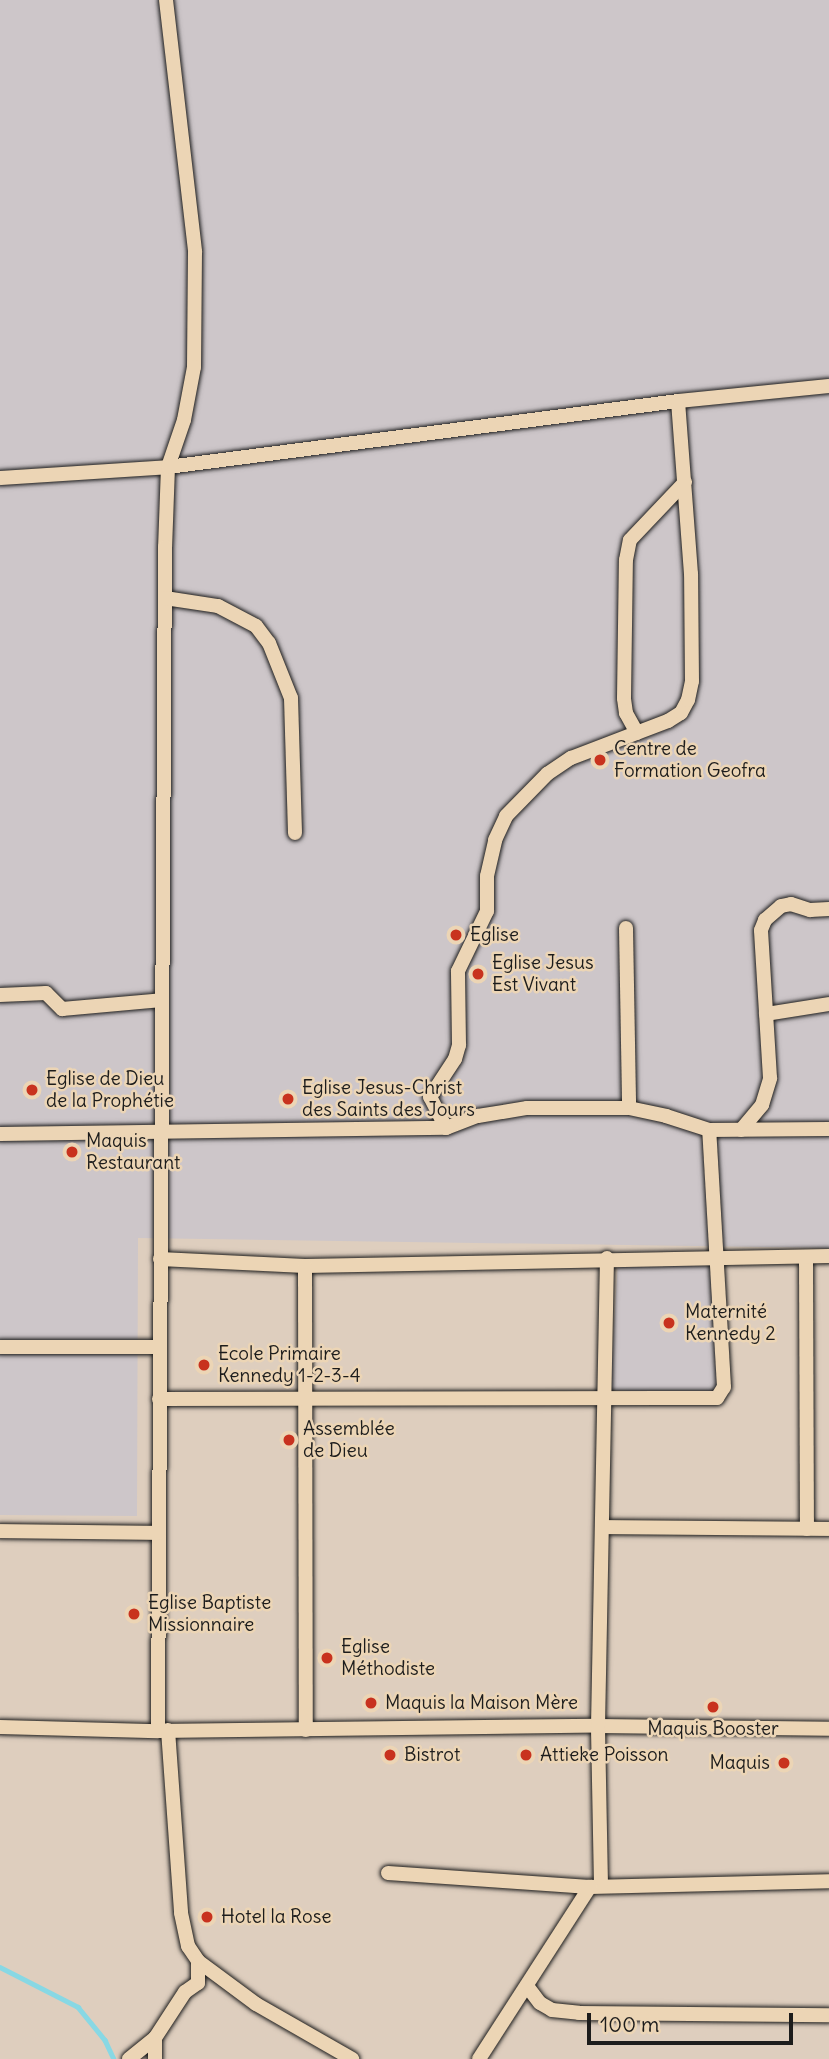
<!DOCTYPE html>
<meta charset="utf-8">
<style>
body{margin:0}
#map{position:relative;width:829px;height:2059px;overflow:hidden;background:#decebe;font-family:Delius,sans-serif}
div>[style]{position:absolute}
.built>*{inset:0;background:#cdc6c9}
.stream>*{height:4.5px;margin:-2.25px;padding:0 2.25px;transform-origin:2.25px;border-radius:2.25px;background:#88d8e4}
.roads{filter:drop-shadow(0 0 2px #1c1c1c) drop-shadow(0 0 2px #1c1c1c)}
.minor>*{height:14px;margin:-7px;padding:0 7px;transform-origin:7px;border-radius:7px;background:#ecd5b5}
.dots>*{width:19px;height:19px;translate:-50% -50%;box-sizing:border-box;border:4px solid #ecd5b5;border-radius:50%}
span{translate:-50% -50%;white-space:nowrap;text-align:center;line-height:1.15;-webkit-text-stroke:5px #ecd5b5;paint-order:stroke}
.poi-label{font-size:19px;color:#1c1c1c}
.left{translate:0 -50%;text-align:left}
.right{translate:-100% -50%;text-align:right}
.scale{position:absolute;left:587px;top:2013px;width:206px;height:32px;box-sizing:border-box;border:4px solid #1c1c1c;border-top:0;padding-left:9px;font-size:21px;line-height:24px;white-space:nowrap;color:#1c1c1c;-webkit-text-stroke:5px #ecd5b5;paint-order:stroke}
</style>
<div id="map">
<div class="built">
<i style="clip-path:polygon(0 0,829px 0,829px 1248px,138px 1238px,137px 1516px,0 1515px)"></i>
<i style="clip-path:polygon(718px 1260px,722px 1396px,610px 1390px,618px 1262px)"></i>
</div>
<div class="stream">
<i style="left:0;top:1967px;width:88px;rotate:27.1deg"></i>
<i style="left:78px;top:2007px;width:43px;rotate:50.7deg"></i>
<i style="left:105px;top:2040px;width:21px;rotate:65deg"></i>
</div>
<div class="roads">
<div class="minor">
<i style="left:166px;top:0;width:254px;rotate:83.4deg"></i>
<i style="left:195px;top:252px;width:115px;rotate:90.5deg"></i>
<i style="left:194px;top:367px;width:54px;rotate:100.7deg"></i>
<i style="left:184px;top:420px;width:50px;rotate:108.8deg"></i>
<i style="left:168px;top:467px;width:80px;rotate:92.1deg"></i>
<i style="left:165px;top:547px;width:1184px;rotate:90.34deg"></i>
<i style="left:158px;top:1731px;width:440px;rotate:-0.7deg"></i>
<i style="left:598px;top:1726px;width:231px;rotate:0.7deg"></i>
<i style="left:0;top:478px;width:168px;rotate:-3.7deg"></i>
<i style="left:168px;top:467px;width:514px;rotate:-7.37deg"></i>
<i style="left:678px;top:401px;width:152px;rotate:-5.7deg"></i>
<i style="left:165px;top:598px;width:54px;rotate:8.6deg"></i>
<i style="left:218px;top:606px;width:43px;rotate:27.8deg"></i>
<i style="left:256px;top:626px;width:21px;rotate:53deg"></i>
<i style="left:269px;top:643px;width:59px;rotate:68.2deg"></i>
<i style="left:291px;top:698px;width:135px;rotate:88.3deg"></i>
<i style="left:637px;top:733px;width:23px;rotate:-119deg"></i>
<i style="left:626px;top:713px;width:15px;rotate:-98deg"></i>
<i style="left:624px;top:698px;width:138px;rotate:-89.2deg"></i>
<i style="left:626px;top:560px;width:20px;rotate:-79deg"></i>
<i style="left:630px;top:540px;width:80px;rotate:-46.5deg"></i>
<i style="left:626px;top:928px;width:180px;rotate:89deg"></i>
<i style="left:0;top:995px;width:46px;rotate:-2.5deg"></i>
<i style="left:46px;top:993px;width:23px;rotate:45deg"></i>
<i style="left:62px;top:1009px;width:100px;rotate:-5.1deg"></i>
<i style="left:766px;top:1014px;width:64px;rotate:-9deg"></i>
<i style="left:446px;top:1128px;width:35px;rotate:-117deg"></i>
<i style="left:430px;top:1097px;width:45px;rotate:-56.7deg"></i>
<i style="left:455px;top:1059px;width:15px;rotate:-74deg"></i>
<i style="left:459px;top:1045px;width:74px;rotate:-90.8deg"></i>
<i style="left:458px;top:971px;width:67px;rotate:-64.2deg"></i>
<i style="left:487px;top:911px;width:35px;rotate:-90deg"></i>
<i style="left:487px;top:876px;width:37px;rotate:-77deg"></i>
<i style="left:495px;top:840px;width:26px;rotate:-65deg"></i>
<i style="left:506px;top:816px;width:59px;rotate:-45.7deg"></i>
<i style="left:547px;top:774px;width:29px;rotate:-34deg"></i>
<i style="left:571px;top:758px;width:104px;rotate:-20.9deg"></i>
<i style="left:668px;top:721px;width:15px;rotate:-32deg"></i>
<i style="left:681px;top:713px;width:15px;rotate:-62deg"></i>
<i style="left:688px;top:700px;width:19px;rotate:-78deg"></i>
<i style="left:692px;top:681px;width:107px;rotate:-90.5deg"></i>
<i style="left:691px;top:574px;width:173px;rotate:-94.3deg"></i>
<i style="left:741px;top:1130px;width:33px;rotate:-50deg"></i>
<i style="left:762px;top:1105px;width:28px;rotate:-73deg"></i>
<i style="left:770px;top:1078px;width:148px;rotate:-93.5deg"></i>
<i style="left:761px;top:930px;width:11px;rotate:-68deg"></i>
<i style="left:765px;top:920px;width:21px;rotate:-41deg"></i>
<i style="left:781px;top:906px;width:10px;rotate:-11deg"></i>
<i style="left:791px;top:904px;width:20px;rotate:18deg"></i>
<i style="left:810px;top:910px;width:19px;rotate:-3deg"></i>
<i style="left:0;top:1134px;width:446px;rotate:-0.8deg"></i>
<i style="left:446px;top:1128px;width:34px;rotate:-21deg"></i>
<i style="left:478px;top:1116px;width:50px;rotate:-9.3deg"></i>
<i style="left:527px;top:1108px;width:102px"></i>
<i style="left:629px;top:1108px;width:38px;rotate:12deg"></i>
<i style="left:666px;top:1116px;width:45px;rotate:18deg"></i>
<i style="left:709px;top:1130px;width:120px;rotate:-0.5deg"></i>
<i style="left:806px;top:1257px;width:272px;rotate:89.8deg"></i>
<i style="left:160px;top:1259px;width:145px;rotate:2.8deg"></i>
<i style="left:305px;top:1266px;width:524px;rotate:-1.09deg"></i>
<i style="left:305px;top:1266px;width:464px;rotate:89.9deg"></i>
<i style="left:0;top:1347px;width:159px"></i>
<i style="left:159px;top:1399px;width:558px;rotate:-0.1deg"></i>
<i style="left:717px;top:1398px;width:13px;rotate:-58deg"></i>
<i style="left:724px;top:1387px;width:257px;rotate:-93.3deg"></i>
<i style="left:602px;top:1527px;width:227px;rotate:0.5deg"></i>
<i style="left:0;top:1531px;width:159px;rotate:0.7deg"></i>
<i style="left:0;top:1727px;width:158px;rotate:1.5deg"></i>
<i style="left:168px;top:1730px;width:183px;rotate:85.9deg"></i>
<i style="left:181px;top:1913px;width:34px;rotate:78deg"></i>
<i style="left:188px;top:1946px;width:18px;rotate:56deg"></i>
<i style="left:198px;top:1961px;width:72px;rotate:36.6deg"></i>
<i style="left:256px;top:2004px;width:111px;rotate:29.8deg"></i>
<i style="left:388px;top:1873px;width:202px;rotate:4deg"></i>
<i style="left:590px;top:1887px;width:239px;rotate:-1.4deg"></i>
<i style="left:601px;top:1885px;width:159px;rotate:-91.1deg"></i>
<i style="left:598px;top:1726px;width:468px;rotate:-88.9deg"></i>
<i style="left:527px;top:1986px;width:21px;rotate:53deg"></i>
<i style="left:540px;top:2003px;width:14px;rotate:30deg"></i>
<i style="left:552px;top:2010px;width:27px;rotate:6deg"></i>
<i style="left:579px;top:2013px;width:250px;rotate:0.5deg"></i>
<i style="left:129px;top:2059px;width:33px;rotate:-39deg"></i>
<i style="left:155px;top:2038px;width:55px;rotate:-56.9deg"></i>
<i style="left:185px;top:1992px;width:16px;rotate:-35deg"></i>
<i style="left:198px;top:1983px;width:22px;rotate:-90deg"></i>
<i style="left:155px;top:2059px;width:21px;rotate:-90deg"></i>
<i style="left:479px;top:2059px;width:205px;rotate:-57.2deg"></i>
</div>
</div>
<div class="dots">
<i style="left:600px;top:760px;background:#c8321e"></i>
<i style="left:456px;top:935px;background:#c8321e"></i>
<i style="left:478px;top:974px;background:#c8321e"></i>
<i style="left:32px;top:1090px;background:#c8321e"></i>
<i style="left:288px;top:1099px;background:#c8321e"></i>
<i style="left:72px;top:1152px;background:#c8321e"></i>
<i style="left:669px;top:1323px;background:#c8321e"></i>
<i style="left:204px;top:1365px;background:#c8321e"></i>
<i style="left:289px;top:1440px;background:#c8321e"></i>
<i style="left:134px;top:1614px;background:#c8321e"></i>
<i style="left:327px;top:1658px;background:#c8321e"></i>
<i style="left:371px;top:1703px;background:#c8321e"></i>
<i style="left:713px;top:1707px;background:#c8321e"></i>
<i style="left:390px;top:1755px;background:#c8321e"></i>
<i style="left:526px;top:1755px;background:#c8321e"></i>
<i style="left:784px;top:1763px;background:#c8321e"></i>
<i style="left:207px;top:1917px;background:#c8321e"></i>
</div>
<div class="poi-label">
<span class="left" style="left:614px;top:760px">Centre de<br>Formation Geofra</span>
<span class="left" style="left:470px;top:935px">Eglise</span>
<span class="left" style="left:492px;top:974px">Eglise Jesus<br>Est Vivant</span>
<span class="left" style="left:46px;top:1090px">Eglise de Dieu<br>de la Prophétie</span>
<span class="left" style="left:302px;top:1099px">Eglise Jesus-Christ<br>des Saints des Jours</span>
<span class="left" style="left:86px;top:1152px">Maquis<br>Restaurant</span>
<span class="left" style="left:685px;top:1323px">Maternité<br>Kennedy 2</span>
<span class="left" style="left:218px;top:1365px">Ecole Primaire<br>Kennedy 1-2-3-4</span>
<span class="left" style="left:303px;top:1440px">Assemblée<br>de Dieu</span>
<span class="left" style="left:148px;top:1614px">Eglise Baptiste<br>Missionnaire</span>
<span class="left" style="left:341px;top:1658px">Eglise<br>Méthodiste</span>
<span class="left" style="left:385px;top:1703px">Maquis la Maison Mère</span>
<span style="left:713px;top:1729px">Maquis Booster</span>
<span class="left" style="left:404px;top:1755px">Bistrot</span>
<span class="left" style="left:540px;top:1755px">Attieke Poisson</span>
<span class="right" style="left:770px;top:1763px">Maquis</span>
<span class="left" style="left:221px;top:1917px">Hotel la Rose</span>
</div>
<div class="scale">100 m</div>
</div>
